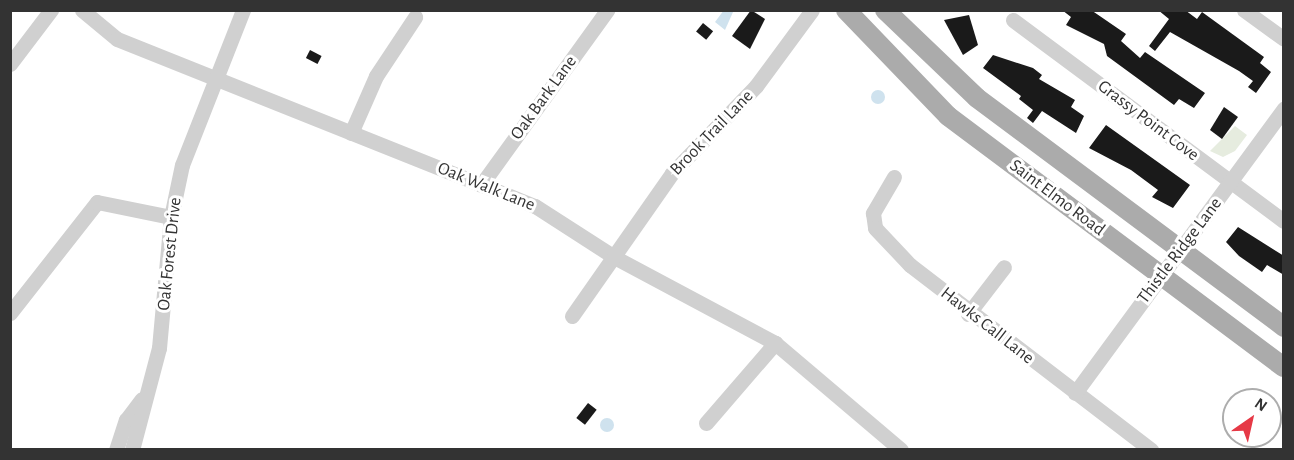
<!DOCTYPE html>
<style>
body{margin:0}
#map{position:relative;width:1294px;height:460px;overflow:hidden;background:#fff;font-family:"Alegreya Sans",sans-serif}
div>[style]{position:absolute}
.green>*{inset:0;background:#e6ecdf}
.water>*{inset:0;background:#cfe2ee}
.round{border-radius:50%}
.building>*{inset:0;background:#1a1a1a;transform-origin:0 0}
.minor>*{height:15px;margin:-7.5px;padding:0 7.5px;transform-origin:7.5px;border-radius:7.5px;background:#d0d0d0}
.major>*{height:20px;margin:-10px;padding:0 10px;transform-origin:10px;border-radius:10px;background:#ababab}
span{translate:-50% -50%;white-space:nowrap;text-align:center;line-height:1.15;-webkit-text-stroke:6px #fff;paint-order:stroke}
.street-label{font-size:18px;color:#333}
.frame{position:absolute;inset:0;border:12px solid #333;pointer-events:none}
.north{position:absolute;left:1222px;top:388px;width:60px;height:60px;box-sizing:border-box;background:#fff;border:2px solid #adadad;border-radius:50%;rotate:34deg;font-size:16px;font-weight:700;line-height:24px;text-align:center;color:#333}
.north::after{content:'';display:block;margin:auto;width:21px;height:27px;background:#e63946;clip-path:polygon(50% 0,100% 100%,50% 72%,0 100%)}
</style>
<div id="map">
<div class="green">
<i style="clip-path:polygon(1235px 126px,1247px 135px,1235px 151px,1223px 157px,1210px 151px)"></i>
</div>
<div class="water">
<i style="clip-path:polygon(724px 10px,733px 12px,725px 30px,715px 22px)"></i>
<i class="round" style="left:871px;top:90px;width:14px;height:14px"></i>
<i class="round" style="left:600px;top:418px;width:14px;height:14px"></i>
</div>
<div class="building">
<i style="clip-path:polygon(751px 10px,765px 19px,750px 49px,732px 36px)"></i>
<i style="clip-path:polygon(1062px 10px,1091px 10px,1126px 34px,1121px 41px,1140px 58px,1145px 52px,1205px 93px,1194px 108px,1179px 99px,1174px 105px,1107px 56px,1104px 44px,1066px 25px,1071px 17px)"></i>
<i style="clip-path:polygon(1158px 10px,1185px 10px,1197px 19px,1202px 12px,1264px 57px,1260px 63px,1271px 72px,1256px 93px,1248px 87px,1253px 81px,1239px 71px,1170px 32px,1155px 51px,1149px 46px,1169px 19px)"></i>
<i style="clip-path:polygon(969px 15px,978px 45px,963px 55px,944px 20px)"></i>
<i style="left:703px;top:23px;width:13px;height:11px;rotate:39deg"></i>
<i style="left:310px;top:50px;width:13px;height:9px;rotate:27deg"></i>
<i style="clip-path:polygon(993px 55px,1033px 68px,1042px 75px,1039px 79px,1075px 100px,1071px 107px,1084px 116px,1076px 133px,1042px 111px,1033px 123px,1027px 118px,1033px 110px,1019px 99px,1021px 96px,983px 68px)"></i>
<i style="clip-path:polygon(1224px 107px,1238px 117px,1222px 139px,1210px 130px)"></i>
<i style="clip-path:polygon(1106px 125px,1190px 185px,1173px 208px,1152px 197px,1158px 190px,1131px 170px,1089px 148px)"></i>
<i style="clip-path:polygon(1238px 227px,1284px 256px,1284px 275px,1267px 265px,1262px 272px,1239px 256px,1226px 242px)"></i>
<i style="left:588px;top:403px;width:11px;height:19px;rotate:38deg"></i>
</div>
<div class="minor">
<i style="left:82px;top:10px;width:45px;rotate:39.6deg"></i>
<i style="left:117px;top:39px;width:450px;rotate:21.8deg"></i>
<i style="left:535px;top:206px;width:94px;rotate:32.8deg"></i>
<i style="left:614px;top:257px;width:183px;rotate:28.1deg"></i>
<i style="left:775px;top:343px;width:165px;rotate:40.3deg"></i>
<i style="left:1244px;top:10px;width:49px;rotate:35.9deg"></i>
<i style="left:1013px;top:20px;width:337px;rotate:36.6deg"></i>
<i style="left:10px;top:64px;width:68px;rotate:-52.8deg"></i>
<i style="left:351px;top:133px;width:62px;rotate:-66.3deg"></i>
<i style="left:376px;top:76px;width:71px;rotate:-56.5deg"></i>
<i style="left:894px;top:177px;width:42px;rotate:120.3deg"></i>
<i style="left:873px;top:213px;width:15px;rotate:82deg"></i>
<i style="left:875px;top:228px;width:51px;rotate:46.6deg"></i>
<i style="left:910px;top:265px;width:304px;rotate:37.5deg"></i>
<i style="left:481px;top:185px;width:216px;rotate:-54.2deg"></i>
<i style="left:10px;top:313px;width:141px;rotate:-51.9deg"></i>
<i style="left:97px;top:202px;width:76px;rotate:11.5deg"></i>
<i style="left:968px;top:314px;width:59px;rotate:-52.5deg"></i>
<i style="left:572px;top:316px;width:174px;rotate:-55deg"></i>
<i style="left:672px;top:173px;width:121px;rotate:-46deg"></i>
<i style="left:756px;top:86px;width:94px;rotate:-53.6deg"></i>
<i style="left:1075px;top:393px;width:353px;rotate:-53.7deg"></i>
<i style="left:706px;top:423px;width:106px;rotate:-49.2deg"></i>
<i style="left:116px;top:450px;width:32px;rotate:-72deg"></i>
<i style="left:126px;top:420px;width:26px;rotate:-53deg"></i>
<i style="left:132px;top:450px;width:106px;rotate:-75.2deg"></i>
<i style="left:159px;top:348px;width:132px;rotate:-84.8deg"></i>
<i style="left:171px;top:217px;width:53px;rotate:-78.1deg"></i>
<i style="left:182px;top:165px;width:167px;rotate:-68.5deg"></i>
</div>
<div class="major">
<i style="left:846px;top:10px;width:147px;rotate:46.1deg"></i>
<i style="left:948px;top:116px;width:419px;rotate:36.8deg"></i>
<i style="left:885px;top:10px;width:127px;rotate:43.7deg"></i>
<i style="left:977px;top:98px;width:383px;rotate:36.7deg"></i>
</div>
<div class="street-label">
<span style="left:544px;top:98px;rotate:-54deg">Oak Bark Lane</span>
<span style="left:1148px;top:121px;rotate:37deg">Grassy Point Cove</span>
<span style="left:712px;top:133px;rotate:-46deg">Brook Trail Lane</span>
<span style="left:486px;top:187px;rotate:22deg">Oak Walk Lane</span>
<span style="left:1057px;top:198px;rotate:37deg">Saint Elmo Road</span>
<span style="left:1180px;top:251px;rotate:-53deg">Thistle Ridge Lane</span>
<span style="left:170px;top:254px;rotate:-84deg">Oak Forest Drive</span>
<span style="left:987px;top:326px;rotate:38deg">Hawks Call Lane</span>
</div>
<div class="frame"></div>
<div class="north">N</div>
</div>
